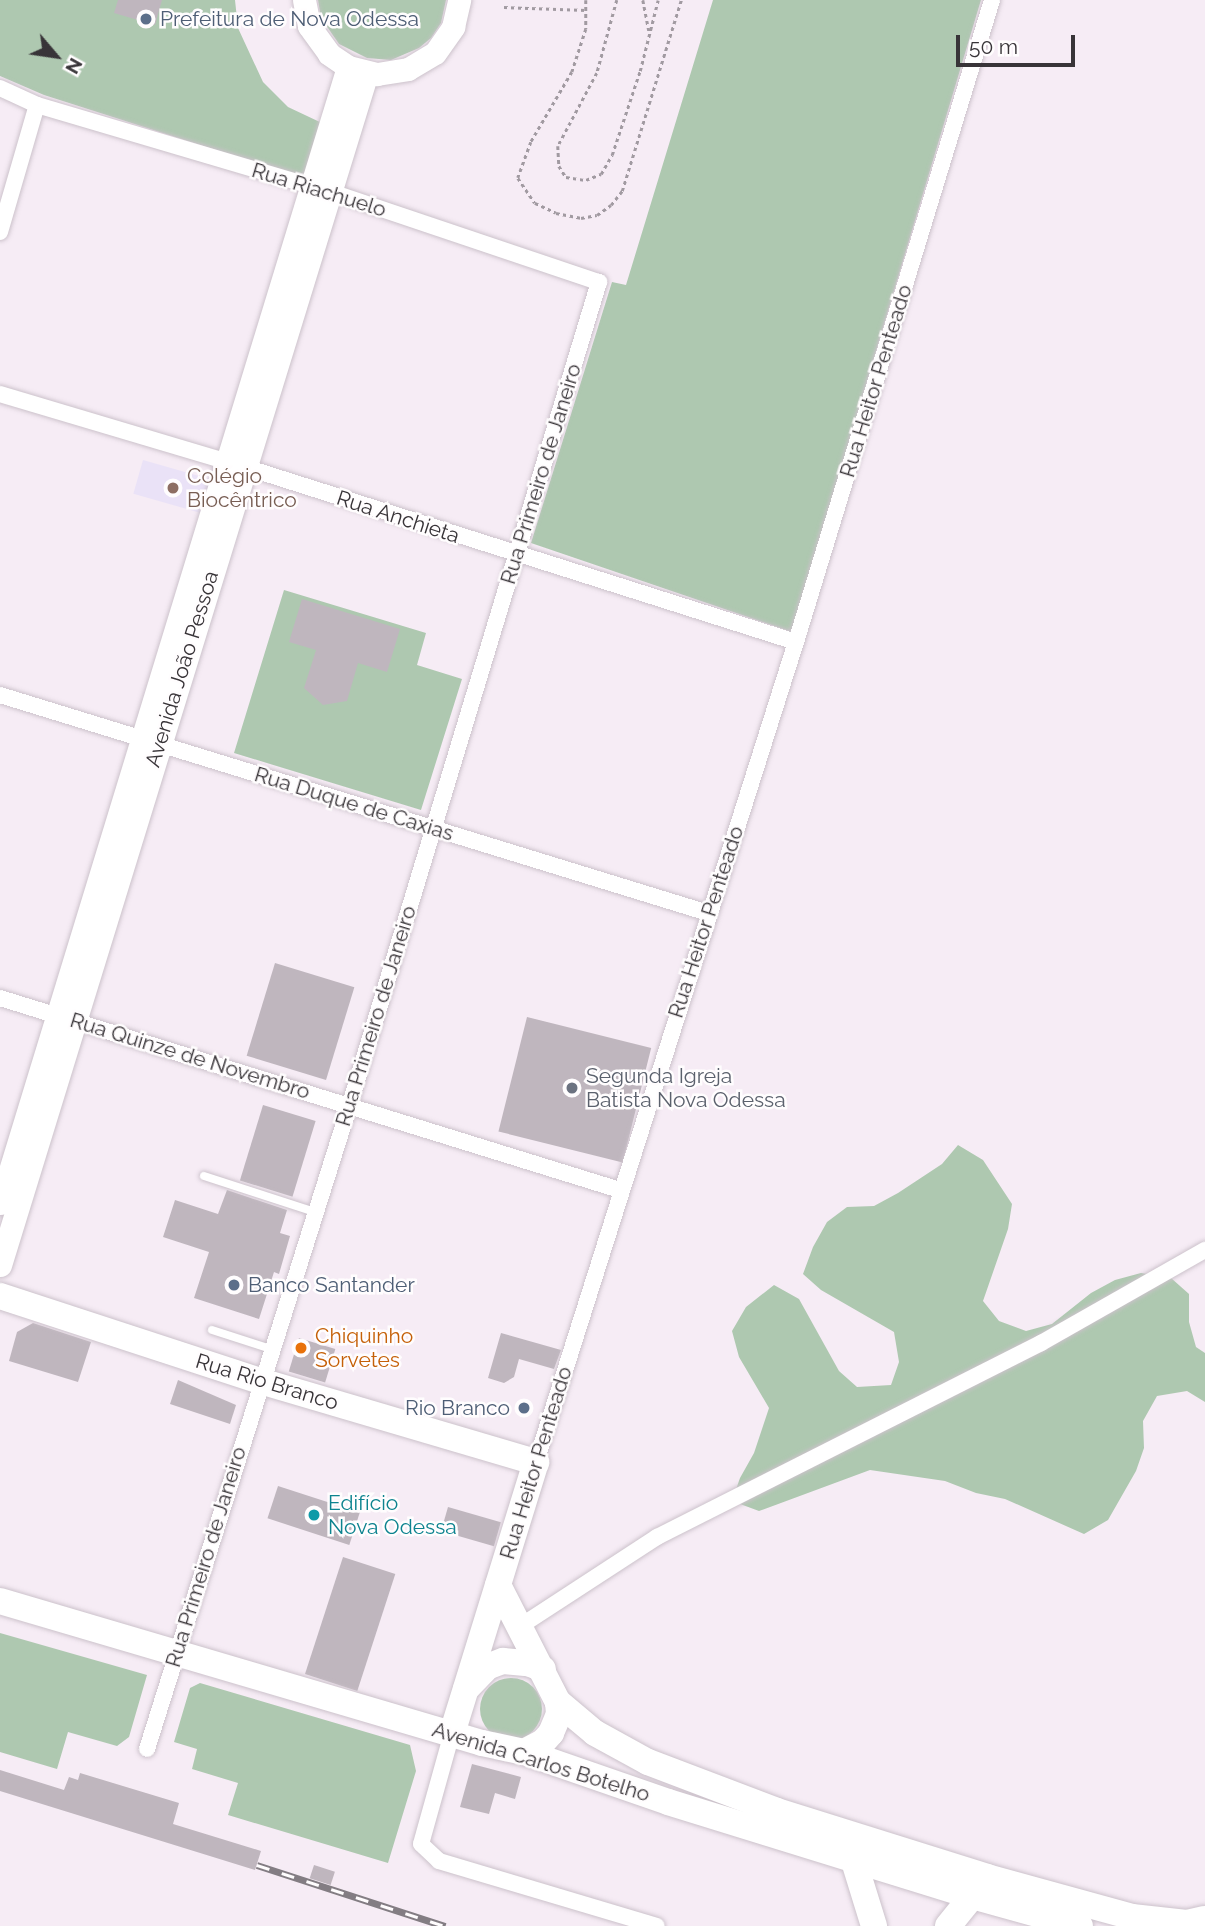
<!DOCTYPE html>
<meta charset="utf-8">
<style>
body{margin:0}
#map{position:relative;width:1205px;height:1926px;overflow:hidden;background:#f6ecf5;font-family:Raleway,sans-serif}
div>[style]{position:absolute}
.education>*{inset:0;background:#eae2f7;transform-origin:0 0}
.green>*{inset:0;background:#aec8b0}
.round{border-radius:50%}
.building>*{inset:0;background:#bfb6be;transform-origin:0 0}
.path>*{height:2.5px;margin-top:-1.25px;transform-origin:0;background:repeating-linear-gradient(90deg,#a19aa1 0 3.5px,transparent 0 7px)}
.roads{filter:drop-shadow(0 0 2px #ccc2cb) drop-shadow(0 0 2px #ccc2cb)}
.service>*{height:8px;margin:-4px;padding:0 4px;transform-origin:4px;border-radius:4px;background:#fff}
.minor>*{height:16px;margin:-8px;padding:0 8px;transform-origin:8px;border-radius:8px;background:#fff}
.secondary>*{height:23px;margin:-11.5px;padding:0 11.5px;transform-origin:11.5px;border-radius:11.5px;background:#fff}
.primary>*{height:26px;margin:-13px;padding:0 13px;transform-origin:13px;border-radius:13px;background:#fff}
.rail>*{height:7px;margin-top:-3.5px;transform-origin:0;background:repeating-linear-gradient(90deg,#fffdfe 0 13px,#837d83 0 26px);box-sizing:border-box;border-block:2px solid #837d83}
.dots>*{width:19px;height:19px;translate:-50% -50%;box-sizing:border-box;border:4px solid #fffdfe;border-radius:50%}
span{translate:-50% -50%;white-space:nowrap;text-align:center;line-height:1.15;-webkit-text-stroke:5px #fffdfe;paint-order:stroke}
.service-label{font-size:21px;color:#4e5e75}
.left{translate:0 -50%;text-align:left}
.right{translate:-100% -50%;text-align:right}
.street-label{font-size:21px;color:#383438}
.education-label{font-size:21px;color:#785e54}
.worship-label{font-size:21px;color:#5b616d}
.food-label{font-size:21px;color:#c56008}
.culture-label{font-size:21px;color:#0d838f}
.north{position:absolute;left:21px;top:21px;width:70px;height:70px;-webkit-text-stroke:5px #fffdfe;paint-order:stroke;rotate:119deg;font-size:19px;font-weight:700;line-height:28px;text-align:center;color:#383438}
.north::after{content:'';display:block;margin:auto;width:24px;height:32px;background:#383438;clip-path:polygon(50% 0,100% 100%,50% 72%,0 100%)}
.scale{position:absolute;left:956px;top:35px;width:119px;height:32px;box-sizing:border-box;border:4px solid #383438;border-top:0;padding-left:9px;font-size:21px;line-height:24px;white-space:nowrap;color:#383438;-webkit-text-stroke:5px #fffdfe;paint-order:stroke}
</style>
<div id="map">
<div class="education">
<i style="left:143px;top:460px;width:70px;height:35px;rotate:16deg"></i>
</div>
<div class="green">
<i style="clip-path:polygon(0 0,235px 0,238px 28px,263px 82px,288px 107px,324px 124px,307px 179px,44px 95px,0 76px)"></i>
<i style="clip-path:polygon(318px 0,446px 0,441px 23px,431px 38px,419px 48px,391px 60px,367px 58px,339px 44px,321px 18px)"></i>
<i style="clip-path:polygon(713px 0,981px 0,792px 632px,531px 543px,612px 282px,626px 285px)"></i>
<i style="clip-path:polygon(284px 590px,426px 633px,417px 665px,462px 679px,421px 810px,234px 753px)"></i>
<i style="clip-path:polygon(958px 1145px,983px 1160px,1012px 1204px,1008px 1229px,983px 1301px,999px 1321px,1026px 1331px,1052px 1324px,1091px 1293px,1115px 1280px,1141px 1273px,1171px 1278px,1189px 1294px,1189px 1322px,1196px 1347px,1205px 1353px,1205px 1402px,1187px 1391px,1157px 1396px,1143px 1421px,1144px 1448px,1136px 1471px,1108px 1520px,1084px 1534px,1005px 1499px,976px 1493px,945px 1481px,870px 1470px,759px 1511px,732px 1501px,740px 1478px,754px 1453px,769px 1408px,739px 1357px,732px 1331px,746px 1307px,774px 1285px,799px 1299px,839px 1371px,857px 1387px,891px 1385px,899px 1362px,894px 1332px,821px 1290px,803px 1274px,813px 1247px,827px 1222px,847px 1207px,874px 1206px,898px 1193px,942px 1164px)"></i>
<i style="clip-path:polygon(0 1633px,147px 1675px,129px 1737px,117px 1746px,68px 1732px,57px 1769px,0 1752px)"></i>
<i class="round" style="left:480px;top:1678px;width:62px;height:62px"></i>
<i style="clip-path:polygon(200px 1683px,410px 1745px,416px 1771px,388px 1863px,228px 1815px,238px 1783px,192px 1769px,197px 1749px,174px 1742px,190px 1688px)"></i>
</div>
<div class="building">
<i style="clip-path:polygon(118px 0,162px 0,155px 25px,114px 13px)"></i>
<i style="clip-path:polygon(302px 599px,400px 629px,387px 672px,358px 663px,347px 701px,323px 705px,304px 688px,316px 650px,289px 642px)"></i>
<i style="left:275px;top:963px;width:83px;height:97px;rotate:17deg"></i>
<i style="left:527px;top:1017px;width:128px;height:118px;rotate:14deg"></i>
<i style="left:263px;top:1105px;width:55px;height:79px;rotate:17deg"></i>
<i style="clip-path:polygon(227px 1190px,287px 1210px,280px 1233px,290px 1236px,279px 1274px,274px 1272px,259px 1319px,194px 1298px,209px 1252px,163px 1237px,175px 1200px,218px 1214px)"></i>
<i style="clip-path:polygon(33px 1323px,91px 1342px,78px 1382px,9px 1361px,17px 1332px)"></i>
<i style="clip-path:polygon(501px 1333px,561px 1350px,554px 1369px,519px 1359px,514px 1377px,504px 1383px,488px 1378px)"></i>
<i style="left:299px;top:1338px;width:38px;height:35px;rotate:17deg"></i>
<i style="clip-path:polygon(178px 1380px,236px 1405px,230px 1424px,170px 1404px)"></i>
<i style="left:278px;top:1486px;width:86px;height:34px;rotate:18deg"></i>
<i style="left:448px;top:1507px;width:55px;height:25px;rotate:16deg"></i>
<i style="left:343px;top:1557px;width:55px;height:123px;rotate:18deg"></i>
<i style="clip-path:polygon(472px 1764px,521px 1777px,515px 1799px,495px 1793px,489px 1814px,460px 1807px)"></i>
<i style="clip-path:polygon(0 1770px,64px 1790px,69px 1777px,78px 1780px,80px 1773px,179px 1803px,173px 1824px,261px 1851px,255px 1870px,0 1791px)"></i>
<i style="left:314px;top:1865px;width:22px;height:14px;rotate:18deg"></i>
</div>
<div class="path">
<i style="left:586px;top:0;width:29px;rotate:90deg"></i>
<i style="left:586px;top:29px;width:45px;rotate:108deg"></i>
<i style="left:572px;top:72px;width:81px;rotate:120.4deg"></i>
<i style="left:531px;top:142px;width:38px;rotate:110deg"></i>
<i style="left:518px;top:178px;width:30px;rotate:56deg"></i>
<i style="left:535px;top:203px;width:23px;rotate:25deg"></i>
<i style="left:556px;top:213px;width:25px;rotate:11deg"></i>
<i style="left:581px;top:218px;width:16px;rotate:-11deg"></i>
<i style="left:597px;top:215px;width:17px;rotate:-36deg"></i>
<i style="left:611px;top:205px;width:18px;rotate:-52deg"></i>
<i style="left:622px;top:191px;width:200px;rotate:-72.8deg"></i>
<i style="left:617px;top:0;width:76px;rotate:105.3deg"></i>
<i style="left:597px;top:73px;width:83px;rotate:118.1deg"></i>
<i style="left:558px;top:146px;width:20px;rotate:87deg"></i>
<i style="left:559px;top:166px;width:13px;rotate:58deg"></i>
<i style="left:566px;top:177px;width:20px;rotate:9deg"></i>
<i style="left:586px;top:180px;width:16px;rotate:-22deg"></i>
<i style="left:601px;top:174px;width:22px;rotate:-60deg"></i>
<i style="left:612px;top:155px;width:89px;rotate:-71.6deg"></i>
<i style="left:640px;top:71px;width:73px;rotate:-75.8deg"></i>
<i style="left:643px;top:0;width:33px;rotate:79deg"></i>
<i style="left:504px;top:7px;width:82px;rotate:2.1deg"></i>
</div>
<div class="roads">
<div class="service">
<i style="left:204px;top:1176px;width:117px;rotate:18deg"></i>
<i style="left:212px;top:1330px;width:62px;rotate:17.9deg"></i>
</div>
<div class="minor">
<i style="left:0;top:88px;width:41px;rotate:24.7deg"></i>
<i style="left:37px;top:105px;width:307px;rotate:16.5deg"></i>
<i style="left:331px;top:192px;width:283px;rotate:18.6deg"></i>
<i style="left:599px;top:282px;width:859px;rotate:106.85deg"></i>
<i style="left:350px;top:1104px;width:676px;rotate:107.47deg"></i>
<i style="left:0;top:232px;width:132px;rotate:-73.8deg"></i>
<i style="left:0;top:394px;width:256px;rotate:16.6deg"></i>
<i style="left:245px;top:467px;width:578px;rotate:17.62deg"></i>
<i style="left:0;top:695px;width:741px;rotate:17.11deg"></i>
<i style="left:0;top:998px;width:649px;rotate:17.21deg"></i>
<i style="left:536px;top:1462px;width:860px;rotate:-72.41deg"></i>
<i style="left:796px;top:642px;width:671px;rotate:-73.02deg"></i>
<i style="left:519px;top:1627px;width:165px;rotate:-33.1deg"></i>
<i style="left:657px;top:1537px;width:430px;rotate:-26.8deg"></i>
<i style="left:1041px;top:1343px;width:189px;rotate:-29.6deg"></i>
<i style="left:452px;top:1733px;width:115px;rotate:105.6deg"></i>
<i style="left:421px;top:1844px;width:25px;rotate:43deg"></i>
<i style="left:439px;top:1861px;width:227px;rotate:16.6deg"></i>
</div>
<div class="secondary">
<i style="left:304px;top:0;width:26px;rotate:79deg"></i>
<i style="left:309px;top:26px;width:34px;rotate:54deg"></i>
<i style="left:329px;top:54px;width:23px;rotate:34deg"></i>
<i style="left:348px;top:67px;width:30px;rotate:14deg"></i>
<i style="left:377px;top:74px;width:31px;rotate:-9deg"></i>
<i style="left:408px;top:69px;width:31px;rotate:-31deg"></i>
<i style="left:435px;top:53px;width:32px;rotate:-55deg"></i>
<i style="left:453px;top:27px;width:28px;rotate:-77deg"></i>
<i style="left:0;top:1203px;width:1188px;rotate:-72.97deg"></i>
<i style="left:0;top:1265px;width:1247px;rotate:-72.89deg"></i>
</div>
<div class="primary">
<i style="left:0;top:1296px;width:274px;rotate:18.1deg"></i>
<i style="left:260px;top:1381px;width:288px;rotate:16.4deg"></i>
<i style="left:536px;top:1462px;width:284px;rotate:107.2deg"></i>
<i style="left:498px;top:1585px;width:131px;rotate:62.9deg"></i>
<i style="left:558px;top:1702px;width:48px;rotate:40deg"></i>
<i style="left:595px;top:1733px;width:60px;rotate:28.7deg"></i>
<i style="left:648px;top:1762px;width:138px;rotate:20.8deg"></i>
<i style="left:777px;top:1811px;width:220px;rotate:17.4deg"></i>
<i style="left:987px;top:1877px;width:150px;rotate:15.4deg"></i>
<i style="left:1132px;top:1917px;width:55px;rotate:6.2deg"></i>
<i style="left:1187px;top:1923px;width:18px;rotate:-13deg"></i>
<i style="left:0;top:1601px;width:502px;rotate:16.42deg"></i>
<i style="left:482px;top:1743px;width:43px;rotate:12.1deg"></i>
<i style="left:524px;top:1752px;width:152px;rotate:19.1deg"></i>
<i style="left:668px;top:1802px;width:318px;rotate:17.2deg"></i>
<i style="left:972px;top:1896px;width:112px;rotate:15.5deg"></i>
<i style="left:466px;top:1689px;width:30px;rotate:-46deg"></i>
<i style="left:487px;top:1667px;width:17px;rotate:-21deg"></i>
<i style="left:503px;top:1661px;width:25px;rotate:5deg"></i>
<i style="left:528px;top:1663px;width:16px;rotate:22deg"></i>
<i style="left:524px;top:1752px;width:21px;rotate:-28deg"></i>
<i style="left:543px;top:1742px;width:12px;rotate:-48deg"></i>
<i style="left:551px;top:1733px;width:21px;rotate:-67deg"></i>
<i style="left:559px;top:1714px;width:12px;rotate:-95deg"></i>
<i style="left:853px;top:1858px;width:71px;rotate:72.8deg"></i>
<i style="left:948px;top:1926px;width:38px;rotate:-51deg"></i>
</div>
</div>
<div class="rail">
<i style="left:257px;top:1865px;width:198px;rotate:18deg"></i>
</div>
<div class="dots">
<i style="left:146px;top:19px;background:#5c6f8a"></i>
<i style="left:173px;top:488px;background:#8d6e63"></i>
<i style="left:572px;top:1088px;background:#6b7280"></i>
<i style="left:234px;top:1285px;background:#5c6f8a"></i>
<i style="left:301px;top:1348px;background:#e8710a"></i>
<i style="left:524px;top:1408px;background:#5c6f8a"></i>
<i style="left:314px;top:1515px;background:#0f9aa8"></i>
</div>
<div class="service-label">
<span class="left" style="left:160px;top:19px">Prefeitura de Nova Odessa</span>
<span class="left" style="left:248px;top:1285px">Banco Santander</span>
<span class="right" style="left:510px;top:1408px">Rio Branco</span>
</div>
<div class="street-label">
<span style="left:319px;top:190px;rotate:17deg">Rua Riachuelo</span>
<span style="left:876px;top:381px;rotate:-73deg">Rua Heitor Penteado</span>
<span style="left:541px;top:474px;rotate:-73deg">Rua Primeiro de Janeiro</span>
<span style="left:398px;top:517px;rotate:18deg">Rua Anchieta</span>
<span style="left:182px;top:669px;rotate:-73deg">Avenida João Pessoa</span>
<span style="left:354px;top:804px;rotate:17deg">Rua Duque de Caxias</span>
<span style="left:706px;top:922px;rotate:-72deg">Rua Heitor Penteado</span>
<span style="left:376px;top:1016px;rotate:-73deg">Rua Primeiro de Janeiro</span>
<span style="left:190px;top:1056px;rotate:17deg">Rua Quinze de Novembro</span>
<span style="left:267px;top:1382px;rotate:17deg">Rua Rio Branco</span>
<span style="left:536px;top:1463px;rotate:-73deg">Rua Heitor Penteado</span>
<span style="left:206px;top:1557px;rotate:-73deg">Rua Primeiro de Janeiro</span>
<span style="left:541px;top:1762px;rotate:17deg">Avenida Carlos Botelho</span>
</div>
<div class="education-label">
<span class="left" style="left:187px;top:488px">Colégio<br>Biocêntrico</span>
</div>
<div class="worship-label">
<span class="left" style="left:586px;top:1088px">Segunda Igreja<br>Batista Nova Odessa</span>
</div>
<div class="food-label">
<span class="left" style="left:315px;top:1348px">Chiquinho<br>Sorvetes</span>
</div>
<div class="culture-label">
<span class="left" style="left:328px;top:1515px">Edifício<br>Nova Odessa</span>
</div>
<div class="north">N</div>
<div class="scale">50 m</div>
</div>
